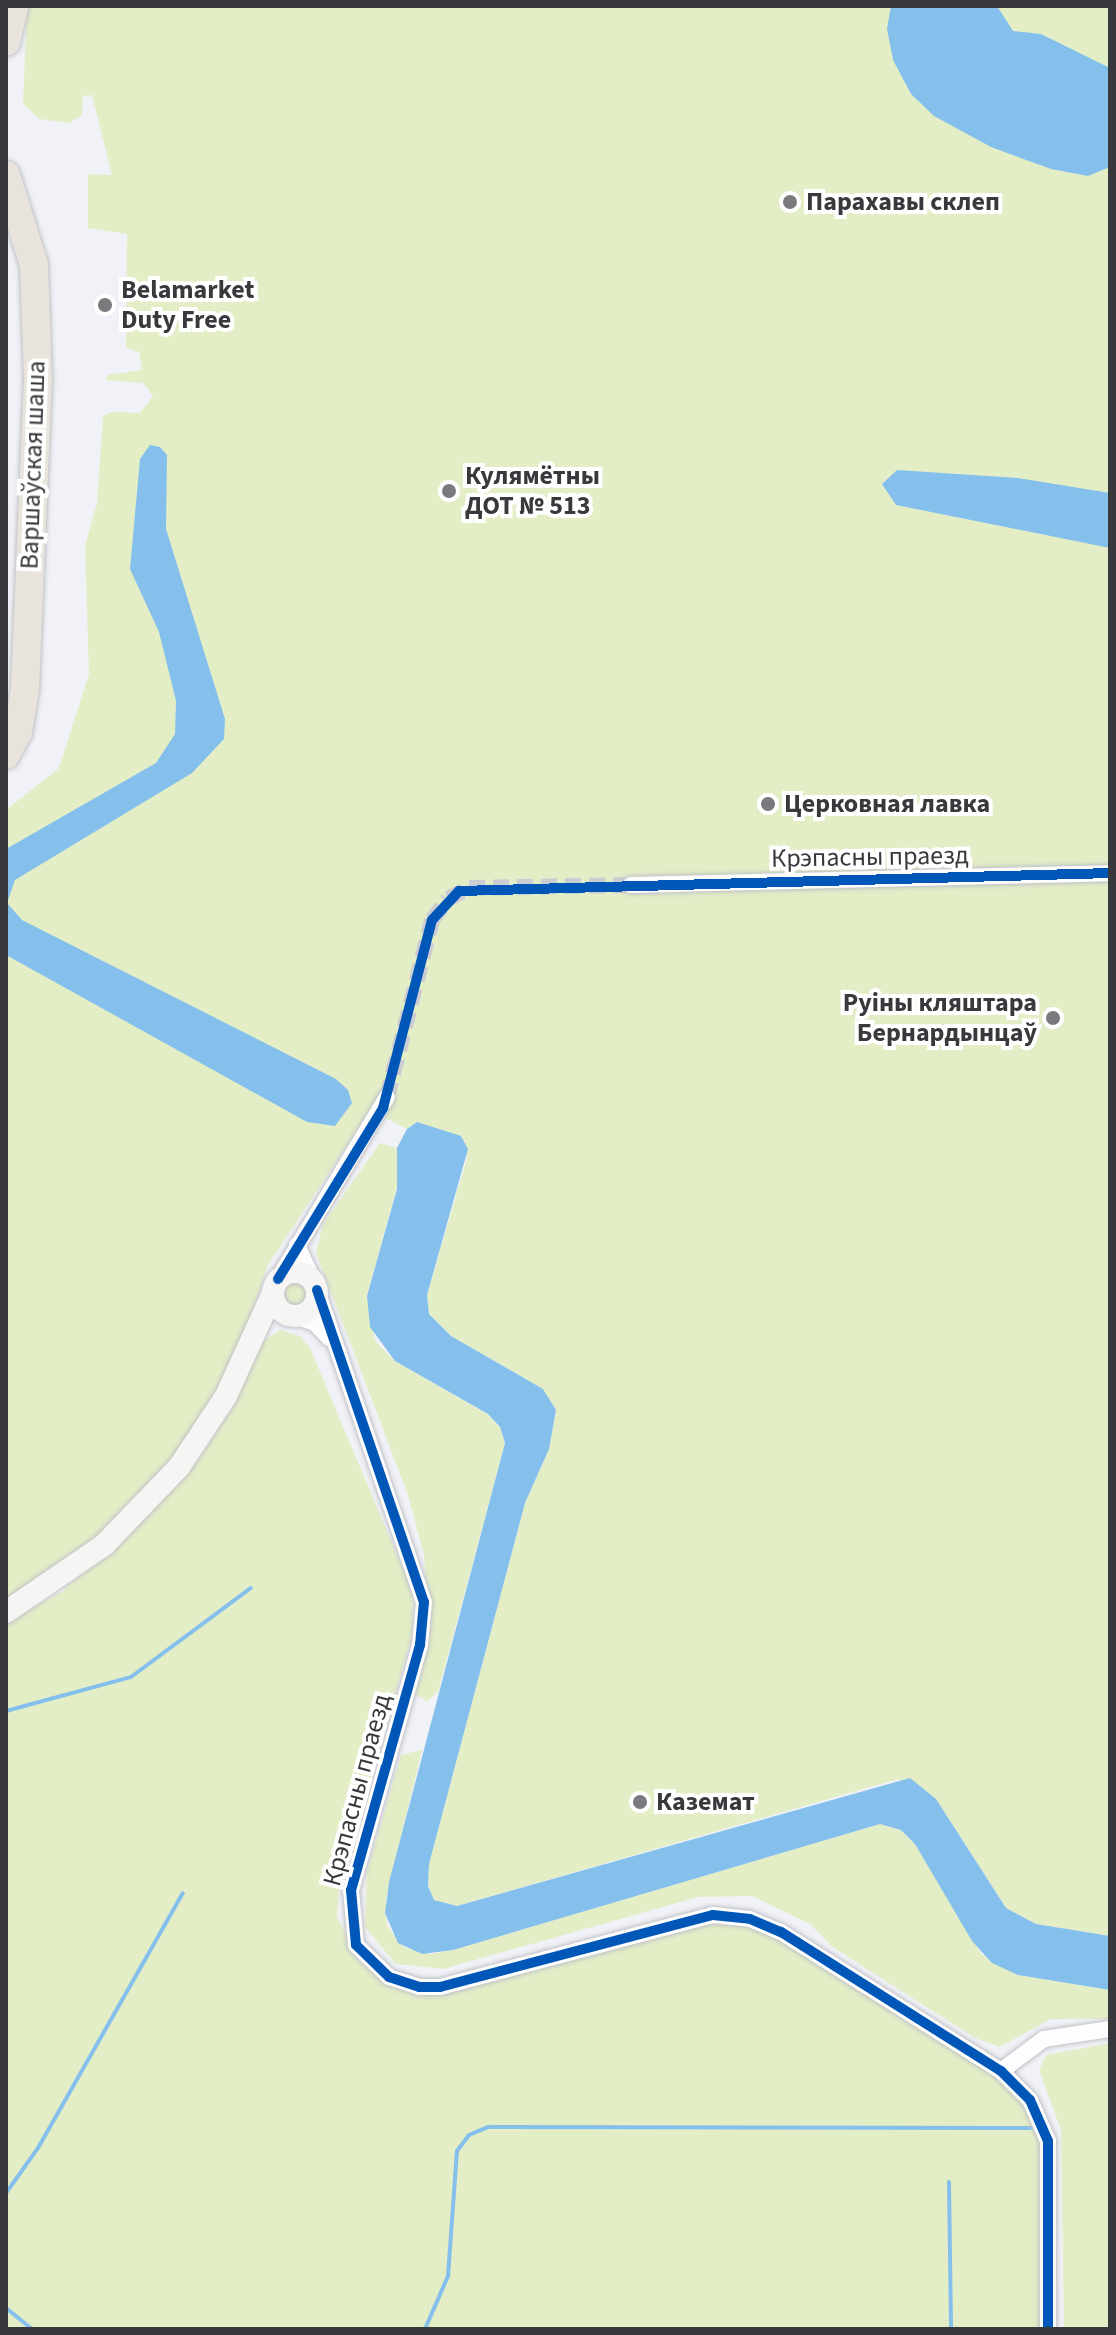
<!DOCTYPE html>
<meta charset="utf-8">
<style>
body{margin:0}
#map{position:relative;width:1116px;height:2335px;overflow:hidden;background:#f1f2f7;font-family:"Source Sans 3",sans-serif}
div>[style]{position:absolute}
.green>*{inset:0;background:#e3eec7}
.round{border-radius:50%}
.water>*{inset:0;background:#85c0ec}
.stream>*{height:4px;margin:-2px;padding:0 2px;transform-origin:2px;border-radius:2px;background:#85c0ec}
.street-tunnel>*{height:16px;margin-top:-8px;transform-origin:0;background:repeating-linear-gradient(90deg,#cccdd2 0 16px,transparent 0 24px)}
.roads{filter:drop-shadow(0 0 2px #c1c2c6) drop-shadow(0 0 2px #c1c2c6)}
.street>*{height:16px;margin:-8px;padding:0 8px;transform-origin:8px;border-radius:8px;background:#fdfdfe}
.secondary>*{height:22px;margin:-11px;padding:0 11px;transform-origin:11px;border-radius:11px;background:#f7f5f4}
.secondary>.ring{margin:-11px;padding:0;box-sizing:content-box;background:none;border:22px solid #f7f5f4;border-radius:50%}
.highway>*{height:28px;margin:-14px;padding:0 14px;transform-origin:14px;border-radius:14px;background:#e8e4dc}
.cycleway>*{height:10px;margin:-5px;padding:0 5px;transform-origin:5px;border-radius:5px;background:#0057b8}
.dots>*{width:22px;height:22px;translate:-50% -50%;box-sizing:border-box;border:4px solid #fff;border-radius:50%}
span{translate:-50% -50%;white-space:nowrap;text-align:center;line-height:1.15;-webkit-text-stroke:8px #fff;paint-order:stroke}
.poi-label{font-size:26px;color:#38393c;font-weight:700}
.left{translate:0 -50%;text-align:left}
.right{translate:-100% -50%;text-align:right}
.street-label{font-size:26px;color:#38393c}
.frame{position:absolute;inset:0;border:8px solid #38393c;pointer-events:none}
</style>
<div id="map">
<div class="green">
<i style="clip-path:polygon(27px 6px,1110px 6px,1110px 1936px,1036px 1924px,1006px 1908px,936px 1799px,898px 1779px,457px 1906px,434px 1900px,428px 1886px,429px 1864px,525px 1503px,549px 1449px,556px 1410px,543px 1389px,451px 1336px,429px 1314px,427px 1295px,467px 1158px,465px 1141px,411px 1125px,407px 1129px,370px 1110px,268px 1265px,234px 1364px,182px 1452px,95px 1543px,6px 1603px,6px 810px,59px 768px,89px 674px,85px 546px,97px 503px,103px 417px,110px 412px,140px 413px,153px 396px,143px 383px,105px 380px,108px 375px,142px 370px,139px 352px,126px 348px,127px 234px,88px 228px,88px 174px,112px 175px,92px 95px,83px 96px,82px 115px,70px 123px,40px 119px,23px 104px)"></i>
<i style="clip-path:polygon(380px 1143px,397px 1148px,399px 1179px,367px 1296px,375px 1341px,395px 1361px,487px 1414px,500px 1427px,505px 1443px,438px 1692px,427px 1701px,415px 1694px,430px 1635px,424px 1555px,408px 1495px,316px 1253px,323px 1224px)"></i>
<i class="round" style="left:277px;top:1276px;width:36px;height:36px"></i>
<i style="clip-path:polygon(280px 1330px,300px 1336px,310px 1348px,413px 1593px,412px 1635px,339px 1891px,337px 1917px,358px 1960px,396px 1987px,430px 1995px,695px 1924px,747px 1925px,789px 1941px,991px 2073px,1024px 2106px,1041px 2144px,1042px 2329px,6px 2329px,6px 1623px,63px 1591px,161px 1499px,203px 1453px,234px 1404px,262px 1342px)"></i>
<i style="clip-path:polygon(422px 1750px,386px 1899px,387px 1926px,405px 1948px,431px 1954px,453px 1950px,880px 1824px,901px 1830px,915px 1844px,981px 1954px,1018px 1975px,1110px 1990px,1110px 2019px,1051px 2019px,1000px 2047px,975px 2038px,831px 1946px,812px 1925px,752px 1896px,698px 1897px,443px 1969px,396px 1964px,365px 1927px,367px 1872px,401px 1755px)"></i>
<i style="clip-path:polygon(1110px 2043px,1110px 2329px,1064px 2329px,1061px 2130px,1039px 2070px,1046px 2055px)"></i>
</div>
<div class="water">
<i style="clip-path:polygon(891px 6px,997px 6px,1013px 31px,1041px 34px,1110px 68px,1110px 167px,1088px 176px,1051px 169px,991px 147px,934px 116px,911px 94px,893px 60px,887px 29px)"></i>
<i style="clip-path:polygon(150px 445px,160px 447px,167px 455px,166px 529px,225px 719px,224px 739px,192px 773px,15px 880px,7px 903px,22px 920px,336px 1079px,348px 1090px,352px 1103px,335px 1126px,307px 1122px,6px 955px,6px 849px,156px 763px,175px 734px,176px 701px,159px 632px,130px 569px,140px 459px)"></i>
<i style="clip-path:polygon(897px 470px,1018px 478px,1110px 493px,1110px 548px,896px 505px,882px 484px)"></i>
<i style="clip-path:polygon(417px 1122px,461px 1136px,468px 1149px,427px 1295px,429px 1314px,451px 1336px,543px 1389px,556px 1410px,549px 1449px,525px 1503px,429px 1864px,428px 1886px,434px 1900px,457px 1906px,910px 1778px,936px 1799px,1006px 1908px,1036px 1924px,1110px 1936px,1110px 1990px,1018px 1975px,992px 1963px,972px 1941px,915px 1844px,901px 1830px,880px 1824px,453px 1950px,422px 1954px,398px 1943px,385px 1913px,389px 1882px,505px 1443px,500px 1427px,488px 1414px,395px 1361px,370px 1327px,367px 1296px,397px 1189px,397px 1148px,407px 1129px)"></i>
</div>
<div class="stream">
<i style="left:6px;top:1711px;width:130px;rotate:-15.2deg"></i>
<i style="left:131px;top:1677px;width:149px;rotate:-36.6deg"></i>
<i style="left:949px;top:2182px;width:147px;rotate:89.2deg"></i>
<i style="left:6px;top:2193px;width:55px;rotate:-54.6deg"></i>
<i style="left:38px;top:2148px;width:293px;rotate:-60.4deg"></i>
<i style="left:6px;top:2308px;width:33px;rotate:39deg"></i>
<i style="left:425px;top:2329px;width:58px;rotate:-66.5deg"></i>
<i style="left:448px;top:2276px;width:125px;rotate:-85.9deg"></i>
<i style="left:457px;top:2151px;width:20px;rotate:-53deg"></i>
<i style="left:469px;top:2135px;width:21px;rotate:-23deg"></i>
<i style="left:488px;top:2127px;width:543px;rotate:0.11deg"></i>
</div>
<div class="street-tunnel">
<i style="left:387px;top:1097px;width:183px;rotate:-75.7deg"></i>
<i style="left:432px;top:920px;width:26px;rotate:-53deg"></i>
<i style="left:448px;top:899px;width:24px;rotate:-28deg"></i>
<i style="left:469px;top:888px;width:162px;rotate:-1.1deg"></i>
</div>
<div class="roads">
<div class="street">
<i style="left:631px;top:885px;width:479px;rotate:-1.4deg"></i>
<i style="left:297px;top:1245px;width:41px;rotate:65.3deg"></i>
<i style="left:278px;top:1279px;width:212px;rotate:-59.1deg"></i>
<i style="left:317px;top:1290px;width:330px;rotate:71.1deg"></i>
<i style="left:424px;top:1602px;width:43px;rotate:95.3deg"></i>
<i style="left:420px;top:1645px;width:255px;rotate:105.7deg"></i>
<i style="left:351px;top:1890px;width:55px;rotate:84.8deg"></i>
<i style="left:356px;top:1945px;width:46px;rotate:44.1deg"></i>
<i style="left:389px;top:1977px;width:32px;rotate:18deg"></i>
<i style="left:419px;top:1987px;width:21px"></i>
<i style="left:440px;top:1987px;width:282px;rotate:-14.8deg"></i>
<i style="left:713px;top:1915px;width:37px;rotate:6deg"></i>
<i style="left:750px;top:1919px;width:34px;rotate:23deg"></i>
<i style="left:781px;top:1932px;width:260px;rotate:32.3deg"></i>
<i style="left:1001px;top:2071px;width:41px;rotate:45deg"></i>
<i style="left:1030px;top:2100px;width:45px;rotate:66.3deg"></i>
<i style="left:1048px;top:2141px;width:188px;rotate:90deg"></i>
<i style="left:295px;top:1316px;width:21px;rotate:19deg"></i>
<i style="left:315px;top:1323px;width:21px;rotate:47deg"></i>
<i style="left:1001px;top:2071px;width:54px;rotate:-36.7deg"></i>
<i style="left:1044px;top:2039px;width:67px;rotate:-8.6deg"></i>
</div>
<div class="secondary">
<i class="ring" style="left:273px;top:1272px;width:22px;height:22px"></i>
<i style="left:6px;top:1612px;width:119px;rotate:-34.4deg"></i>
<i style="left:104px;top:1545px;width:108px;rotate:-46.1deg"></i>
<i style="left:179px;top:1467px;width:85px;rotate:-56.5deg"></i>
<i style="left:226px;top:1396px;width:113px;rotate:-65.5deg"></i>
</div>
<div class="highway">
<i style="left:6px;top:42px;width:37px;rotate:-77deg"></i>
<i style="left:6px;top:175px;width:94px;rotate:72.7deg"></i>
<i style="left:34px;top:265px;width:113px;rotate:88deg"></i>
<i style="left:38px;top:378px;width:311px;rotate:92.4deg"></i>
<i style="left:25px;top:689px;width:44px;rotate:99.2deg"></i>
<i style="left:18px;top:732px;width:26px;rotate:118deg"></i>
</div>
</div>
<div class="cycleway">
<i style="left:278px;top:1279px;width:201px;rotate:-58.4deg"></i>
<i style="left:383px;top:1108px;width:194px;rotate:-75.4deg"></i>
<i style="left:432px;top:920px;width:40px;rotate:-47deg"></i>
<i style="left:459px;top:891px;width:651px;rotate:-1.58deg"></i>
<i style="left:317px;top:1290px;width:330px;rotate:71.1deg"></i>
<i style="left:424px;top:1602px;width:43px;rotate:95.3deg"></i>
<i style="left:420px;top:1645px;width:255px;rotate:105.7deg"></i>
<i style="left:351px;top:1890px;width:55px;rotate:84.8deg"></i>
<i style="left:356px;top:1945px;width:46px;rotate:44.1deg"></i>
<i style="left:389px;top:1977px;width:32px;rotate:18deg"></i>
<i style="left:419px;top:1987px;width:21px"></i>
<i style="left:440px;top:1987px;width:282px;rotate:-14.8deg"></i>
<i style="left:713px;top:1915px;width:37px;rotate:6deg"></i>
<i style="left:750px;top:1919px;width:34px;rotate:23deg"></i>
<i style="left:781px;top:1932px;width:260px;rotate:32.3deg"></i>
<i style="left:1001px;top:2071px;width:41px;rotate:45deg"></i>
<i style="left:1030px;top:2100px;width:45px;rotate:66.3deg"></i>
<i style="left:1048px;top:2141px;width:188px;rotate:90deg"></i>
</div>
<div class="dots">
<i style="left:790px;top:202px;background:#797a7d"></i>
<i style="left:105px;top:305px;background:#797a7d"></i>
<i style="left:449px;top:491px;background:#797a7d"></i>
<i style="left:768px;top:804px;background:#797a7d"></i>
<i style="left:1053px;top:1018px;background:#797a7d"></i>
<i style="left:640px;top:1802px;background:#797a7d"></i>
</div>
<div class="poi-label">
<span class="left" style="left:806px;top:202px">Парахавы склеп</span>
<span class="left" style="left:121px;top:305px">Belamarket<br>Duty Free</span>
<span class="left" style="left:465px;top:491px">Кулямётны<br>ДОТ № 513</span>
<span class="left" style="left:784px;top:804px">Церковная лавка</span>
<span class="right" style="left:1037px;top:1018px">Руіны кляштара<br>Бернардынцаў</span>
<span class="left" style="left:656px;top:1802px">Каземат</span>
</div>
<div class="street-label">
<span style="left:33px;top:465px;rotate:-88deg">Варшаўская шаша</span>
<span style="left:870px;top:857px;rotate:-1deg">Крэпасны праезд</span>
<span style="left:357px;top:1790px;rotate:-75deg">Крэпасны праезд</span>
</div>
<div class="frame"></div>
</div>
